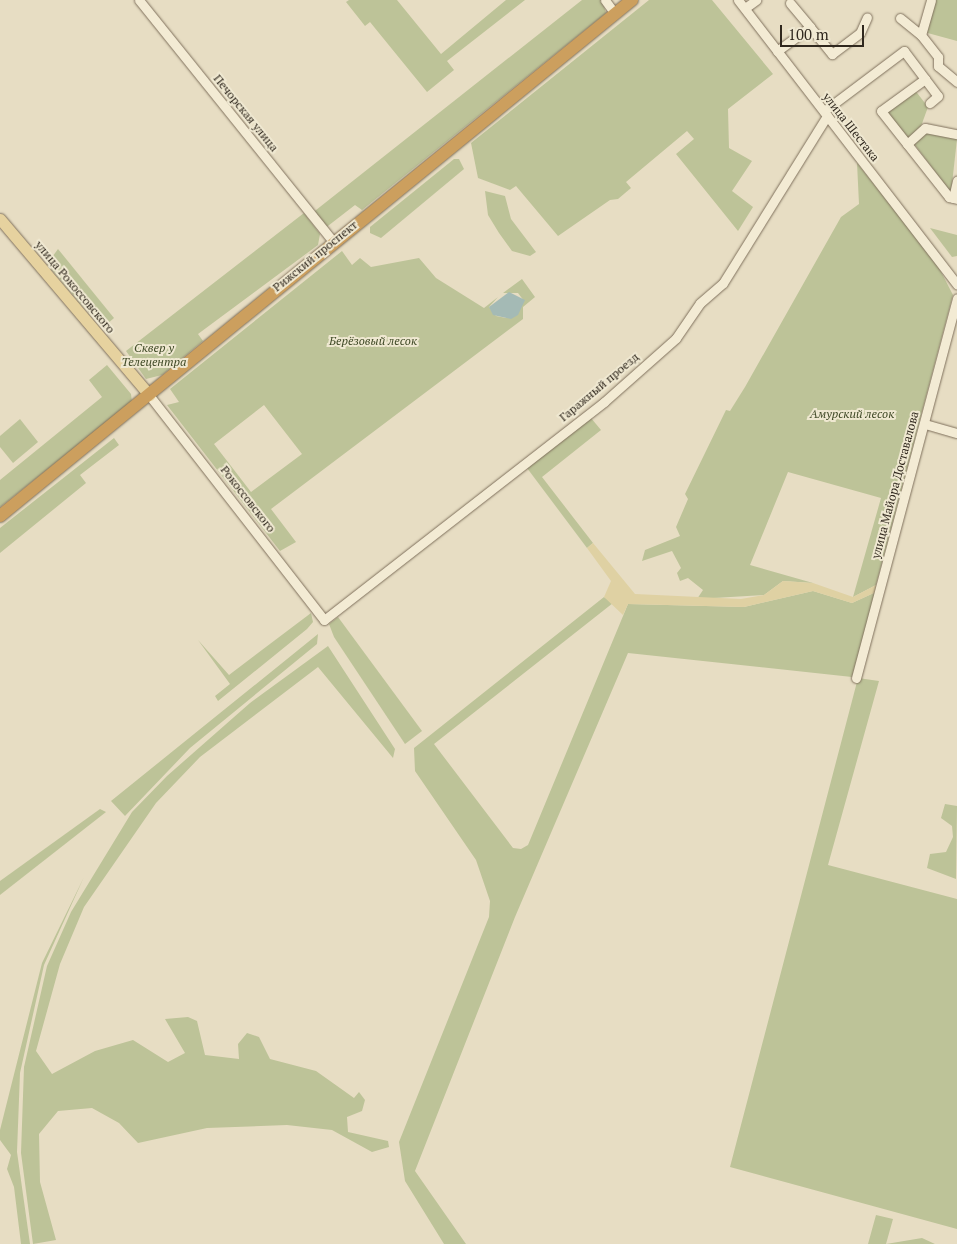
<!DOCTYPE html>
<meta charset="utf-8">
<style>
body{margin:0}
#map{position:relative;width:957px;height:1244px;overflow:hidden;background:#e7ddc3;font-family:"PT Serif",serif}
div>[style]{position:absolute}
.green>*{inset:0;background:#bdc398}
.sand>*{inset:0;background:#dfd1a3}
.water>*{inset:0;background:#a4bab5}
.roads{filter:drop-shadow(0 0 1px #7f705c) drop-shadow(0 0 1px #7f705c)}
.minor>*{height:9px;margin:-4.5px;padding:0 4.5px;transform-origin:4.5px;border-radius:4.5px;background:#f3ebd4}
.major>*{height:11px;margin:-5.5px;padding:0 5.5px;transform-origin:5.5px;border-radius:5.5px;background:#e6d29f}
.highway>*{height:12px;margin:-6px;padding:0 6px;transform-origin:6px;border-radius:6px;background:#cc9f5e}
span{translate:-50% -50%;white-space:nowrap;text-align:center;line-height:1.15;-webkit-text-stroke:4px #efe8d1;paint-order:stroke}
.street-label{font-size:12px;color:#30281e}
.park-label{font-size:12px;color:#404a27;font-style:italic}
.scale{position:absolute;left:780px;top:25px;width:84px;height:22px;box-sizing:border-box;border:2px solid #30281e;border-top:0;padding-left:6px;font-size:15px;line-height:18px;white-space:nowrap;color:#30281e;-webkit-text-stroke:4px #efe8d1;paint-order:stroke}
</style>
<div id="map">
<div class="green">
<i style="clip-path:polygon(349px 0,397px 0,441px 54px,506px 0,525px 0,447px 61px,454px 70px,427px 92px,370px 22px,365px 26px,346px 2px)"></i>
<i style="clip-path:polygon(582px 0,602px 0,606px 13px,362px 210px,355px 205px,324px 229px,311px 214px)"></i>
<i style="clip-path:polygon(649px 0,712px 0,773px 74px,728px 109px,729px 148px,752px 161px,732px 191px,753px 207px,738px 231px,676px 154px,694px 139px,687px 131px,626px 182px,631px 188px,618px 199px,610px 200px,558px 236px,516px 186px,510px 190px,478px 178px,471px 143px)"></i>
<i style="clip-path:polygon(934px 0,957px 0,957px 41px,924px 32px)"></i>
<i style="clip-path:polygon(914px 89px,928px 107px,920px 129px,906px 141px,883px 112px)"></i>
<i style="clip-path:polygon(923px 131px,957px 139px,951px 193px,912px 141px)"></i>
<i style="clip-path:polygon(454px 159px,459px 159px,464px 169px,381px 238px,370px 233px,370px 227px)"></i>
<i style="clip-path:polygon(857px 163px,936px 262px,953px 295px,876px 585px,853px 597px,881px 498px,788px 472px,750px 565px,813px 583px,783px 581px,764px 595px,697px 599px,703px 590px,688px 578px,680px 581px,677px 573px,681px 568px,672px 551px,642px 561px,645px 550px,680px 536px,676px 527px,688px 499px,685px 494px,726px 410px,730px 411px,745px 387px,841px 217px,859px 204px)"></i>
<i style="clip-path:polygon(485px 191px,505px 196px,511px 219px,536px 252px,530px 256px,512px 251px,499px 233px,488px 215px)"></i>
<i style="clip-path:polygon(304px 213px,320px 234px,318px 245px,198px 334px,203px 341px,162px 375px,146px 379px,126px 351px)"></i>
<i style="clip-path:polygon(930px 228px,957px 235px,957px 256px,952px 257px)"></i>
<i style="clip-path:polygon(58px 249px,114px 318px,106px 325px,85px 309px,47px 264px)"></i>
<i style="clip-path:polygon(evenodd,342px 251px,352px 265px,360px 258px,371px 267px,419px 258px,436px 278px,484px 308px,498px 297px,489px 307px,496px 316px,506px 318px,524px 301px,518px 293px,503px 293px,522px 279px,535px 297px,523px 307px,523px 319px,271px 509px,296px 542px,280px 551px,167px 405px,179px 402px,170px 389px,342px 251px,264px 405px,302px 454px,251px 492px,214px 444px,264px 405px)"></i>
<i style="clip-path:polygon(107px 365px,131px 394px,132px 402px,0 507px,0 480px,102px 397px,89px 380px)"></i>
<i style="clip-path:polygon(591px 418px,601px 430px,542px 477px,593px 543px,587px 548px,527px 468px)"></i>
<i style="clip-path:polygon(20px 419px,38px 442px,13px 463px,0 447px,0 436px)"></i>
<i style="clip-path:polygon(114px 438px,119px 445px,80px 475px,86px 483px,0 553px,0 528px)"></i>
<i style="clip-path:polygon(813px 591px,852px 603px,876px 592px,852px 677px,628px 653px,515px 917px,415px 1171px,466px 1244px,444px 1244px,405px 1181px,399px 1142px,489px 917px,490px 901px,476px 860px,415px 771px,414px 748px,604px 597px,613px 603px,434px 744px,513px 848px,521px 849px,528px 845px,628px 604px,744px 607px)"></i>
<i style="clip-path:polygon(311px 613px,313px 622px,307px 629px,218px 701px,215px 696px,230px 684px,198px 640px,229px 675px)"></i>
<i style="clip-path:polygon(338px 617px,422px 731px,405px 744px,334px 637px,329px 624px)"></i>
<i style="clip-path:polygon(318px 634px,317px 644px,190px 748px,125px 816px,111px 801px)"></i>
<i style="clip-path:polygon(328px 646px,395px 749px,393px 758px,318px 667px,200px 757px,156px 803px,84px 907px,60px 964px,36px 1051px,52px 1074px,95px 1051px,133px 1040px,168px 1062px,185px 1053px,165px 1019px,188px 1017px,197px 1021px,205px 1055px,239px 1059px,238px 1044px,247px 1033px,259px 1037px,270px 1059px,316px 1071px,354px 1098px,359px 1092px,365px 1100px,362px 1111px,347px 1117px,348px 1132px,388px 1141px,389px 1147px,372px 1152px,332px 1130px,287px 1125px,207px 1128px,138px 1143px,119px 1123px,92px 1108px,58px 1111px,39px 1134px,40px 1182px,56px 1240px,33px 1244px,21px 1153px,24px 1067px,47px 966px,71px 912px,132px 812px,167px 776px,250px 703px)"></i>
<i style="clip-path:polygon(858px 678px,879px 681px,828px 865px,957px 899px,957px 1229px,730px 1167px)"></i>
<i style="clip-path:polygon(945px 804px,957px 806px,956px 879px,927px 868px,930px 854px,946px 852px,953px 837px,952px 826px,941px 818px)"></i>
<i style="clip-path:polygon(100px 809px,106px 812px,0 895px,0 881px)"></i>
<i style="clip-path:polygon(84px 877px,44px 965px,20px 1073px,17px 1152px,30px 1244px,21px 1244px,14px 1187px,7px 1169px,11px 1155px,0 1140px,0 1130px,42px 963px)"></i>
<i style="clip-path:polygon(876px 1215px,893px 1219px,886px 1244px,922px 1238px,935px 1244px,868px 1244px)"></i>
</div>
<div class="sand">
<i style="clip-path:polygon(593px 543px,635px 594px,741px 599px,764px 595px,783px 581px,813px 583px,853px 597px,876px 585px,876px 592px,852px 603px,813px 591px,744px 607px,628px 604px,623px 615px,604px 597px,611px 581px,587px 548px)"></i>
</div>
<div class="water">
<i style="clip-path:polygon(509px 292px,525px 300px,518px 315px,511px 319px,493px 315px,489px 307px)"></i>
</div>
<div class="roads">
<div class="minor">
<i style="left:139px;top:0;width:309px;rotate:51.2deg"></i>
<i style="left:605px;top:0;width:17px;rotate:54deg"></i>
<i style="left:738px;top:0;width:359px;rotate:52.4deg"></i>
<i style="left:790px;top:3px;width:31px;rotate:50deg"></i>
<i style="left:745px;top:8px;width:14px;rotate:-36deg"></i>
<i style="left:900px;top:18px;width:27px;rotate:39deg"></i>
<i style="left:921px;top:35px;width:28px;rotate:52deg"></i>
<i style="left:938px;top:57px;width:9px;rotate:90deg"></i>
<i style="left:938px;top:66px;width:25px;rotate:40deg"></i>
<i style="left:921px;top:35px;width:36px;rotate:-74deg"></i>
<i style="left:777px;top:51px;width:41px;rotate:-36deg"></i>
<i style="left:810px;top:27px;width:35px;rotate:51deg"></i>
<i style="left:832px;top:54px;width:35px;rotate:-37deg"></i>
<i style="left:860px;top:33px;width:17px;rotate:-66deg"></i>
<i style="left:925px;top:79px;width:21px;rotate:53deg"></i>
<i style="left:938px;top:96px;width:11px;rotate:139deg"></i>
<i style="left:824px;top:111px;width:100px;rotate:-36.9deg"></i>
<i style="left:904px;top:51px;width:35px;rotate:53deg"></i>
<i style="left:925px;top:79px;width:54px;rotate:144deg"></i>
<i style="left:881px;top:111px;width:110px;rotate:51.7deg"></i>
<i style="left:949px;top:197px;width:8px;rotate:14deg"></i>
<i style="left:907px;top:144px;width:24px;rotate:-42deg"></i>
<i style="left:925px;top:128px;width:33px;rotate:11deg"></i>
<i style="left:953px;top:198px;width:18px;rotate:-77deg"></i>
<i style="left:149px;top:395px;width:285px;rotate:52.1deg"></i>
<i style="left:324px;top:620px;width:355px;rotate:-37.9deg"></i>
<i style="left:604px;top:402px;width:96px;rotate:-41.6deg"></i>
<i style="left:676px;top:338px;width:42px;rotate:-55.6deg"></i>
<i style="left:700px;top:303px;width:30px;rotate:-41deg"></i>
<i style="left:723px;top:283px;width:197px;rotate:-58.1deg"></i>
<i style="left:925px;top:424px;width:33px;rotate:16deg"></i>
<i style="left:856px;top:678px;width:393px;rotate:-75.1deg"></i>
</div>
<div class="major">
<i style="left:0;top:219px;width:231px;rotate:49.7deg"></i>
</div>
<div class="highway">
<i style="left:0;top:516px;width:816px;rotate:-39.23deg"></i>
</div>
</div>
<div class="street-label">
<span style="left:246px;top:113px;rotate:51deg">Печорская улица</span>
<span style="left:851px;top:127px;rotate:52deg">улица Шестака</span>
<span style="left:315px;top:256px;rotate:-39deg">Рижский проспект</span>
<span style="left:75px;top:287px;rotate:50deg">улица Рокоссовского</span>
<span style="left:599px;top:387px;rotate:-40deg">Гаражный проезд</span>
<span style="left:895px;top:485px;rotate:-75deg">улица Майора Доставалова</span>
<span style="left:248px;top:499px;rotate:52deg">Рокоссовского</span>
</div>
<div class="park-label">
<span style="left:373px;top:341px">Берёзовый лесок</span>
<span style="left:154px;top:355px">Сквер у<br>Телецентра</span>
<span style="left:852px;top:414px">Амурский лесок</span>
</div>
<div class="scale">100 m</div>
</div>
